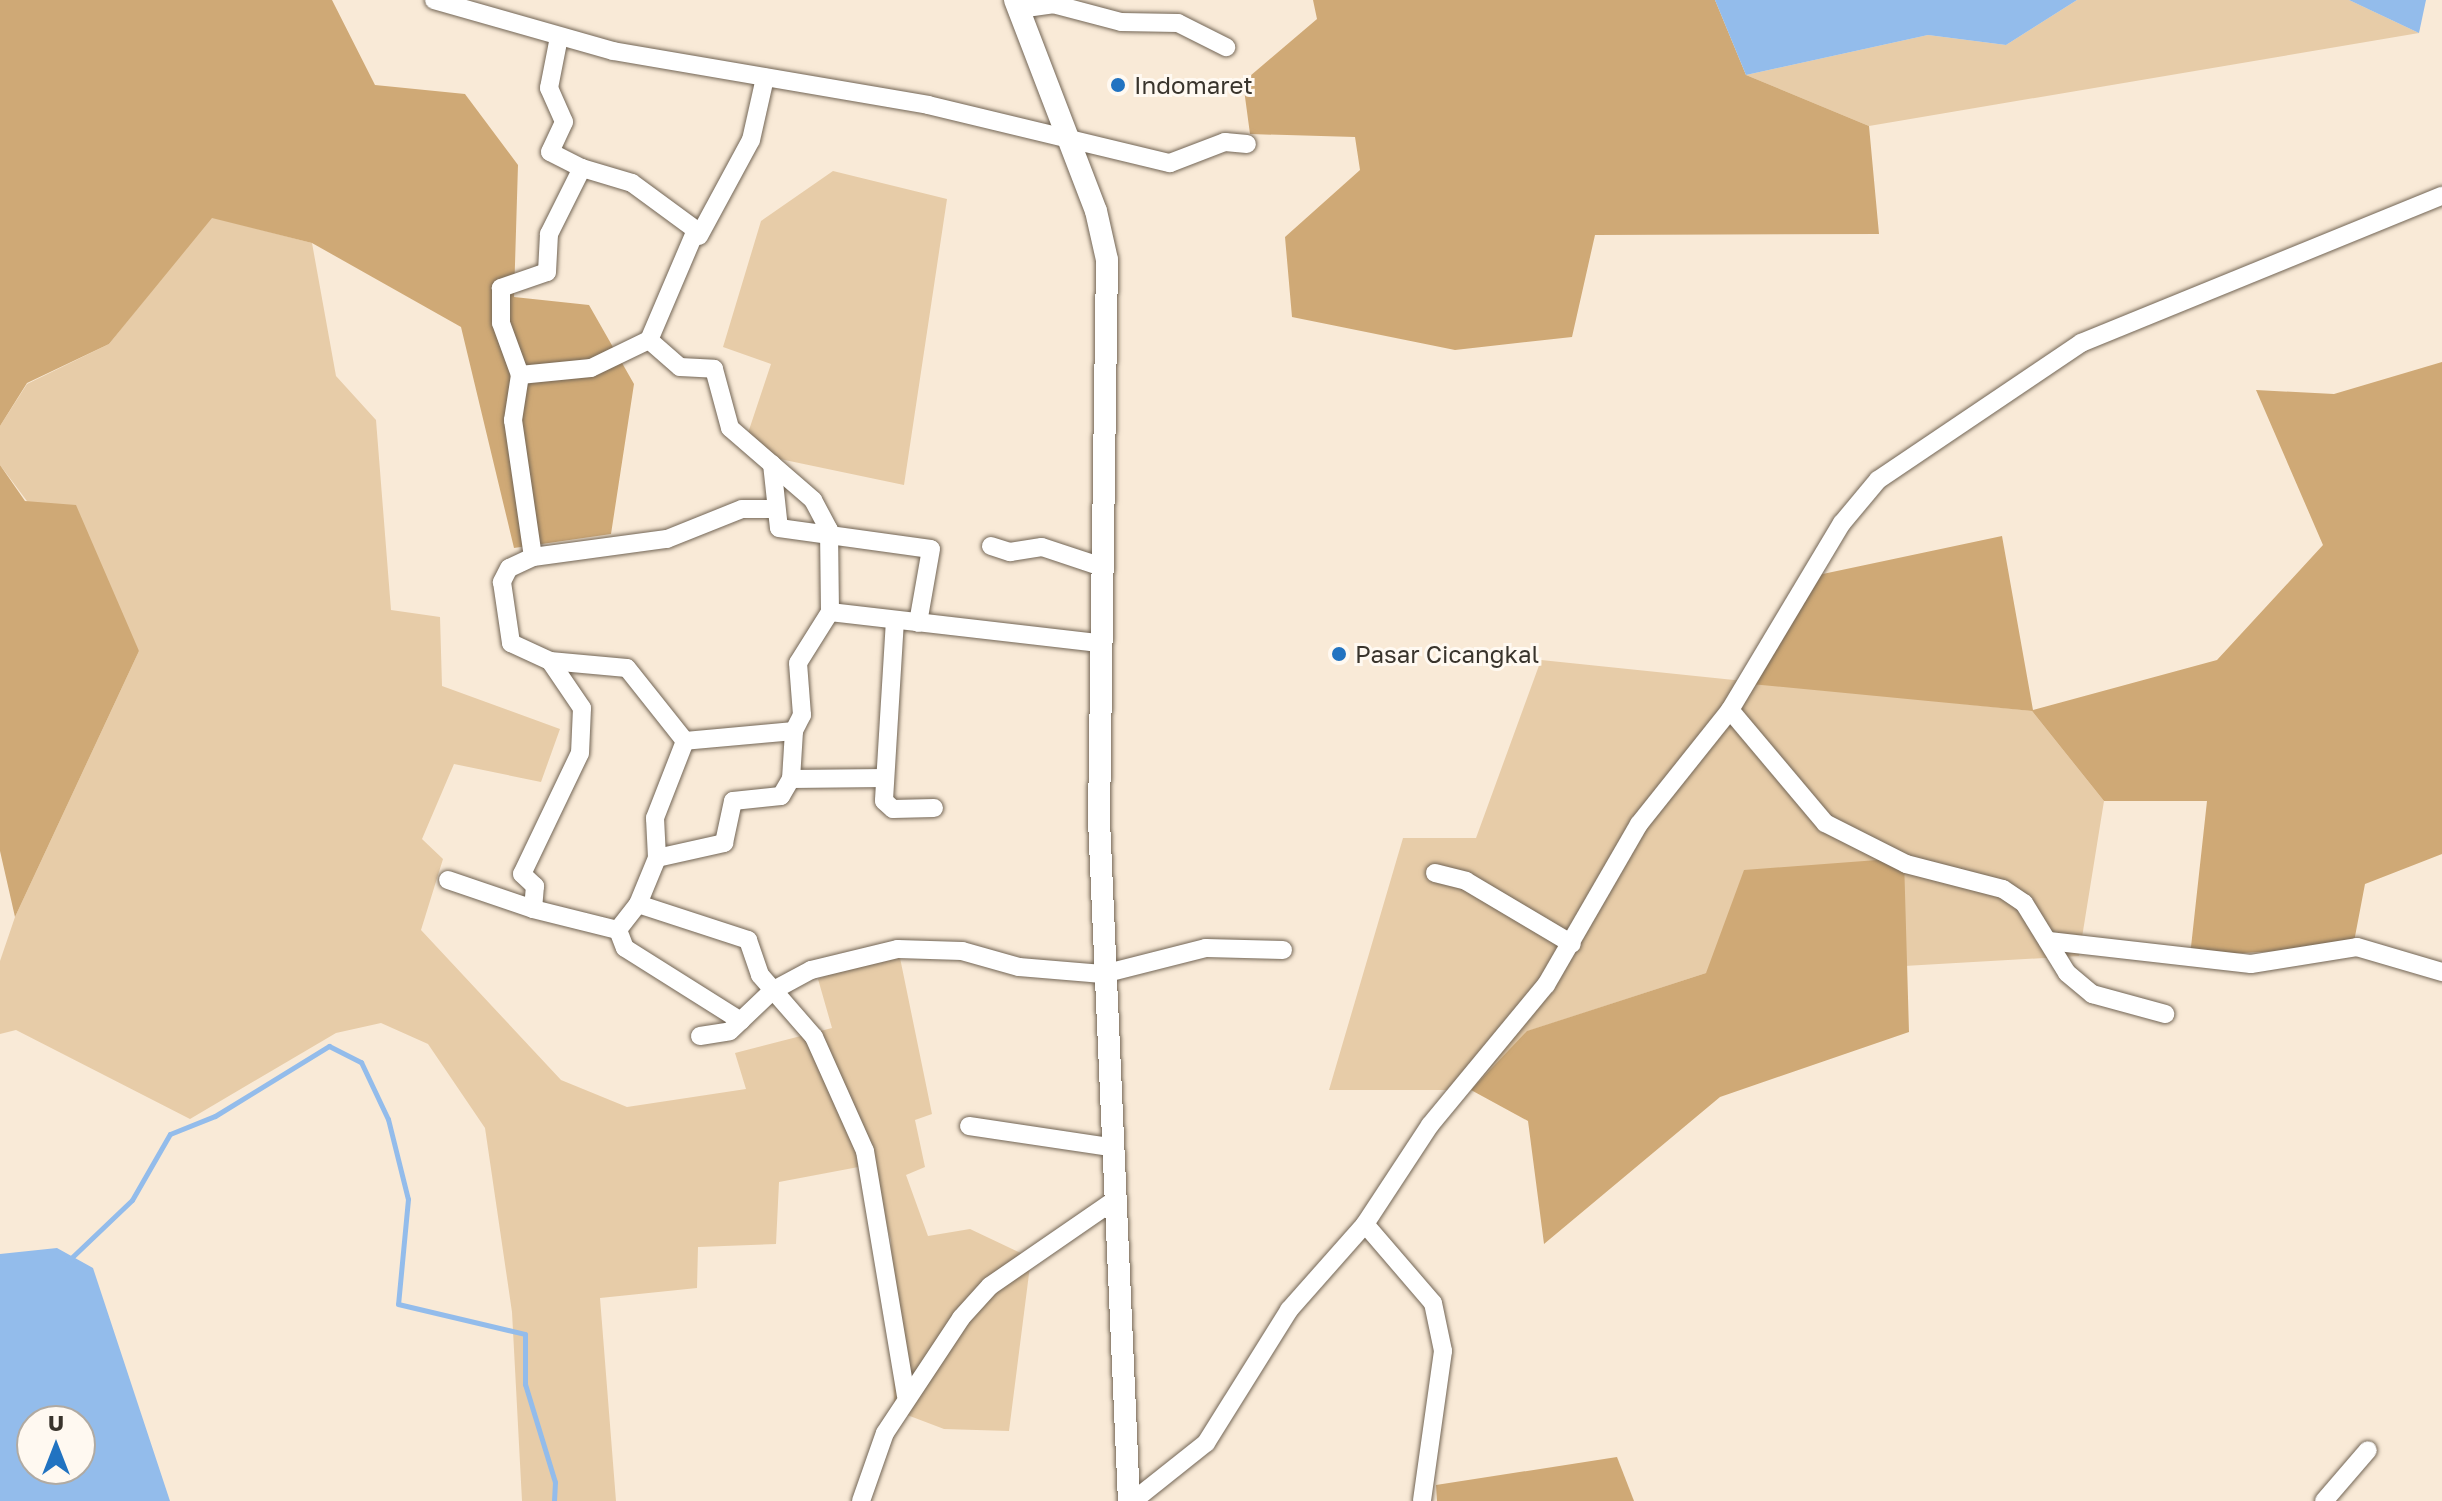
<!DOCTYPE html>
<style>
body{margin:0}
#map{position:relative;width:2442px;height:1501px;overflow:hidden;background:#f9ead7;font-family:"Golos Text",sans-serif}
div>[style]{position:absolute}
.green>*{inset:0;background:#e7cca8}
.forest>*{inset:0;background:#cfa976}
.water>*{inset:0;background:#93bceb}
.stream>*{height:5px;margin:-2.5px;padding:0 2.5px;transform-origin:2.5px;border-radius:2.5px;background:#93bceb}
.roads{filter:drop-shadow(0 0 2px #726555) drop-shadow(0 0 2px #726555)}
.minor>*{height:18px;margin:-9px;padding:0 9px;transform-origin:9px;border-radius:9px;background:#fff}
.major>*{height:22px;margin:-11px;padding:0 11px;transform-origin:11px;border-radius:11px;background:#fff}
.dots>*{width:22px;height:22px;translate:-50% -50%;box-sizing:border-box;border:4px solid #fff9f1;border-radius:50%}
span{translate:-50% -50%;white-space:nowrap;text-align:center;line-height:1.15;-webkit-text-stroke:6px #fff9f1;paint-order:stroke}
.poi-label{font-size:24px;color:#39342c}
.left{translate:0 -50%;text-align:left}
.north{position:absolute;left:16px;top:1405px;width:80px;height:80px;box-sizing:border-box;background:#fff9f1;border:2px solid #b0aaa2;border-radius:50%;rotate:0deg;font-size:22px;font-weight:700;line-height:32px;text-align:center;color:#39342c}
.north::after{content:'';display:block;margin:auto;width:28px;height:36px;background:#2173c1;clip-path:polygon(50% 0,100% 100%,50% 72%,0 100%)}
</style>
<div id="map">
<div class="green">
<i style="clip-path:polygon(2077px 0,2349px 0,2419px 33px,1869px 126px,1746px 75px,1928px 35px,2006px 45px)"></i>
<i style="clip-path:polygon(833px 171px,947px 199px,904px 485px,742px 451px,771px 364px,723px 347px,761px 221px)"></i>
<i style="clip-path:polygon(211px 217px,312px 243px,336px 376px,376px 420px,391px 610px,440px 617px,442px 686px,560px 729px,541px 782px,454px 764px,422px 839px,443px 859px,421px 930px,561px 1080px,627px 1107px,746px 1089px,735px 1053px,832px 1028px,818px 979px,898px 948px,932px 1114px,915px 1120px,925px 1167px,906px 1175px,928px 1236px,970px 1229px,1031px 1258px,1009px 1431px,944px 1429px,894px 1410px,891px 1240px,869px 1165px,779px 1182px,776px 1244px,698px 1247px,697px 1288px,600px 1298px,616px 1501px,522px 1501px,512px 1312px,485px 1128px,428px 1044px,381px 1023px,336px 1033px,190px 1119px,16px 1030px,0 1034px,0 961px,15px 917px,139px 651px,0 465px,0 426px,27px 384px,109px 344px)"></i>
<i style="clip-path:polygon(1541px 660px,2032px 711px,2104px 801px,2079px 956px,1904px 966px,1903px 859px,1706px 973px,1528px 1031px,1471px 1090px,1329px 1090px,1403px 838px,1476px 838px)"></i>
</div>
<div class="forest">
<i style="clip-path:polygon(0 0,332px 0,375px 85px,465px 94px,518px 165px,514px 297px,589px 305px,634px 384px,611px 534px,514px 548px,461px 327px,312px 243px,212px 218px,109px 344px,27px 383px,0 426px)"></i>
<i style="clip-path:polygon(1313px 0,1715px 0,1746px 75px,1869px 126px,1879px 234px,1595px 235px,1572px 337px,1455px 350px,1292px 317px,1285px 237px,1360px 170px,1355px 137px,1250px 134px,1243px 82px,1317px 19px)"></i>
<i style="clip-path:polygon(2442px 362px,2442px 854px,2365px 884px,2353px 947px,2190px 956px,2207px 801px,2104px 801px,2032px 711px,1751px 684px,1818px 575px,2002px 536px,2033px 710px,2217px 660px,2323px 545px,2256px 390px,2334px 394px)"></i>
<i style="clip-path:polygon(0 465px,25px 501px,76px 505px,139px 651px,15px 917px,0 851px)"></i>
<i style="clip-path:polygon(1904px 858px,1909px 1032px,1720px 1097px,1544px 1244px,1528px 1121px,1471px 1090px,1527px 1031px,1706px 973px,1744px 870px)"></i>
<i style="clip-path:polygon(1617px 1457px,1634px 1501px,1437px 1501px,1436px 1485px)"></i>
</div>
<div class="water">
<i style="clip-path:polygon(1715px 0,2077px 0,2006px 45px,1928px 35px,1746px 75px)"></i>
<i style="clip-path:polygon(2349px 0,2426px 0,2419px 33px)"></i>
<i style="clip-path:polygon(evenodd,57px 1248px,93px 1268px,170px 1501px,0 1501px,0 1254px,57px 1248px,32px 1421px,80px 1421px,80px 1469px,32px 1469px,32px 1421px)"></i>
</div>
<div class="stream">
<i style="left:68px;top:1261px;width:88px;rotate:-43.6deg"></i>
<i style="left:132px;top:1200px;width:76px;rotate:-60.1deg"></i>
<i style="left:170px;top:1134px;width:48px;rotate:-21.8deg"></i>
<i style="left:215px;top:1116px;width:134px;rotate:-31.6deg"></i>
<i style="left:329px;top:1046px;width:36px;rotate:27deg"></i>
<i style="left:361px;top:1062px;width:63px;rotate:64.7deg"></i>
<i style="left:388px;top:1119px;width:82px;rotate:76deg"></i>
<i style="left:408px;top:1199px;width:105px;rotate:95.4deg"></i>
<i style="left:398px;top:1304px;width:130px;rotate:13.3deg"></i>
<i style="left:525px;top:1334px;width:50px;rotate:90deg"></i>
<i style="left:525px;top:1384px;width:102px;rotate:73deg"></i>
<i style="left:555px;top:1482px;width:19px;rotate:93deg"></i>
</div>
<div class="roads">
<div class="minor">
<i style="left:434px;top:0;width:186px;rotate:15.9deg"></i>
<i style="left:613px;top:51px;width:320px;rotate:9.7deg"></i>
<i style="left:928px;top:105px;width:249px;rotate:13.5deg"></i>
<i style="left:1170px;top:163px;width:59px;rotate:-20.9deg"></i>
<i style="left:1225px;top:142px;width:22px;rotate:5deg"></i>
<i style="left:1019px;top:9px;width:34px;rotate:-8deg"></i>
<i style="left:1053px;top:4px;width:70px;rotate:14.8deg"></i>
<i style="left:1121px;top:22px;width:57px;rotate:1deg"></i>
<i style="left:1178px;top:23px;width:54px;rotate:26.6deg"></i>
<i style="left:559px;top:37px;width:52px;rotate:101.1deg"></i>
<i style="left:549px;top:88px;width:37px;rotate:66deg"></i>
<i style="left:564px;top:122px;width:33px;rotate:115deg"></i>
<i style="left:550px;top:152px;width:36px;rotate:27deg"></i>
<i style="left:582px;top:168px;width:74px;rotate:116.6deg"></i>
<i style="left:549px;top:234px;width:38px;rotate:93deg"></i>
<i style="left:547px;top:272px;width:49px;rotate:160.8deg"></i>
<i style="left:501px;top:288px;width:35px;rotate:90deg"></i>
<i style="left:501px;top:323px;width:55px;rotate:69.9deg"></i>
<i style="left:520px;top:375px;width:46px;rotate:98.8deg"></i>
<i style="left:513px;top:420px;width:138px;rotate:81.7deg"></i>
<i style="left:533px;top:557px;width:26px;rotate:155deg"></i>
<i style="left:509px;top:568px;width:16px;rotate:117deg"></i>
<i style="left:502px;top:582px;width:62px;rotate:81.6deg"></i>
<i style="left:511px;top:643px;width:43px;rotate:24.8deg"></i>
<i style="left:550px;top:661px;width:77px;rotate:5.2deg"></i>
<i style="left:627px;top:668px;width:93px;rotate:51.5deg"></i>
<i style="left:685px;top:741px;width:83px;rotate:111.3deg"></i>
<i style="left:655px;top:818px;width:40px;rotate:87.1deg"></i>
<i style="left:657px;top:858px;width:50px;rotate:112.4deg"></i>
<i style="left:638px;top:904px;width:116px;rotate:18.1deg"></i>
<i style="left:748px;top:940px;width:37px;rotate:71deg"></i>
<i style="left:760px;top:975px;width:82px;rotate:48.9deg"></i>
<i style="left:814px;top:1037px;width:125px;rotate:65.9deg"></i>
<i style="left:865px;top:1151px;width:248px;rotate:80.5deg"></i>
<i style="left:582px;top:168px;width:52px;rotate:16.7deg"></i>
<i style="left:632px;top:183px;width:79px;rotate:36.3deg"></i>
<i style="left:696px;top:230px;width:120px;rotate:113.1deg"></i>
<i style="left:649px;top:340px;width:41px;rotate:41.1deg"></i>
<i style="left:680px;top:367px;width:34px;rotate:3deg"></i>
<i style="left:714px;top:369px;width:61px;rotate:74.8deg"></i>
<i style="left:730px;top:428px;width:110px;rotate:40.9deg"></i>
<i style="left:813px;top:500px;width:34px;rotate:62deg"></i>
<i style="left:829px;top:530px;width:82px;rotate:89.3deg"></i>
<i style="left:830px;top:612px;width:60px;rotate:122.1deg"></i>
<i style="left:798px;top:663px;width:52px;rotate:85.6deg"></i>
<i style="left:802px;top:715px;width:18px;rotate:117deg"></i>
<i style="left:794px;top:731px;width:109px;rotate:174.8deg"></i>
<i style="left:699px;top:236px;width:109px;rotate:-61.6deg"></i>
<i style="left:751px;top:140px;width:64px;rotate:-77.3deg"></i>
<i style="left:520px;top:375px;width:71px;rotate:-5.6deg"></i>
<i style="left:591px;top:368px;width:64px;rotate:-25.8deg"></i>
<i style="left:772px;top:464px;width:64px;rotate:83.8deg"></i>
<i style="left:779px;top:528px;width:153px;rotate:7.9deg"></i>
<i style="left:931px;top:549px;width:75px;rotate:100deg"></i>
<i style="left:991px;top:546px;width:20px;rotate:18deg"></i>
<i style="left:1010px;top:552px;width:32px;rotate:-9deg"></i>
<i style="left:1042px;top:547px;width:63px;rotate:18.4deg"></i>
<i style="left:533px;top:557px;width:135px;rotate:-7.7deg"></i>
<i style="left:667px;top:539px;width:81px;rotate:-21.8deg"></i>
<i style="left:742px;top:509px;width:30px"></i>
<i style="left:830px;top:612px;width:271px;rotate:6.6deg"></i>
<i style="left:895px;top:620px;width:181px;rotate:93.5deg"></i>
<i style="left:884px;top:801px;width:12px;rotate:42deg"></i>
<i style="left:893px;top:809px;width:41px;rotate:-1.4deg"></i>
<i style="left:550px;top:661px;width:57px;rotate:55.8deg"></i>
<i style="left:582px;top:708px;width:45px;rotate:92.5deg"></i>
<i style="left:580px;top:753px;width:134px;rotate:115.6deg"></i>
<i style="left:522px;top:874px;width:18px;rotate:43deg"></i>
<i style="left:535px;top:886px;width:23px;rotate:95deg"></i>
<i style="left:533px;top:909px;width:88px;rotate:13.9deg"></i>
<i style="left:1730px;top:710px;width:148px;rotate:49.9deg"></i>
<i style="left:1825px;top:823px;width:91px;rotate:26.8deg"></i>
<i style="left:1906px;top:864px;width:100px;rotate:14.5deg"></i>
<i style="left:2003px;top:889px;width:25px;rotate:34deg"></i>
<i style="left:2024px;top:903px;width:82px;rotate:58.4deg"></i>
<i style="left:2067px;top:973px;width:33px;rotate:40deg"></i>
<i style="left:2092px;top:994px;width:76px;rotate:15.3deg"></i>
<i style="left:791px;top:779px;width:94px;rotate:-0.6deg"></i>
<i style="left:657px;top:858px;width:69px;rotate:-12.6deg"></i>
<i style="left:724px;top:843px;width:43px;rotate:-77.9deg"></i>
<i style="left:733px;top:801px;width:48px;rotate:-5.9deg"></i>
<i style="left:781px;top:796px;width:20px;rotate:-60deg"></i>
<i style="left:791px;top:779px;width:48px;rotate:-86.4deg"></i>
<i style="left:1435px;top:873px;width:32px;rotate:14deg"></i>
<i style="left:1466px;top:881px;width:123px;rotate:30.7deg"></i>
<i style="left:448px;top:880px;width:90px;rotate:18.8deg"></i>
<i style="left:638px;top:904px;width:33px;rotate:128deg"></i>
<i style="left:618px;top:930px;width:19px;rotate:69deg"></i>
<i style="left:625px;top:948px;width:137px;rotate:32.2deg"></i>
<i style="left:2049px;top:941px;width:203px;rotate:6.5deg"></i>
<i style="left:2251px;top:964px;width:107px;rotate:-9.1deg"></i>
<i style="left:2357px;top:947px;width:89px;rotate:16.4deg"></i>
<i style="left:700px;top:1036px;width:30px;rotate:-9deg"></i>
<i style="left:730px;top:1031px;width:58px;rotate:-43.6deg"></i>
<i style="left:772px;top:991px;width:44px;rotate:-28.3deg"></i>
<i style="left:811px;top:970px;width:89px;rotate:-13.6deg"></i>
<i style="left:898px;top:949px;width:64px;rotate:1.8deg"></i>
<i style="left:962px;top:951px;width:59px;rotate:15.7deg"></i>
<i style="left:1019px;top:967px;width:84px;rotate:4.8deg"></i>
<i style="left:1103px;top:974px;width:106px;rotate:-14.2deg"></i>
<i style="left:1206px;top:948px;width:77px;rotate:1.5deg"></i>
<i style="left:969px;top:1126px;width:143px;rotate:8.5deg"></i>
<i style="left:1365px;top:1224px;width:104px;rotate:49.3deg"></i>
<i style="left:1433px;top:1303px;width:49px;rotate:78.2deg"></i>
<i style="left:1443px;top:1351px;width:151px;rotate:98deg"></i>
<i style="left:861px;top:1501px;width:72px;rotate:-70.6deg"></i>
<i style="left:885px;top:1433px;width:138px;rotate:-56.5deg"></i>
<i style="left:961px;top:1318px;width:43px;rotate:-47.8deg"></i>
<i style="left:990px;top:1286px;width:150px;rotate:-34.6deg"></i>
<i style="left:1133px;top:1501px;width:93px;rotate:-38.5deg"></i>
<i style="left:1206px;top:1443px;width:157px;rotate:-58deg"></i>
<i style="left:1289px;top:1310px;width:115px;rotate:-48.5deg"></i>
<i style="left:1365px;top:1224px;width:118px;rotate:-56.7deg"></i>
<i style="left:1430px;top:1125px;width:182px;rotate:-50.4deg"></i>
<i style="left:1546px;top:985px;width:186px;rotate:-60deg"></i>
<i style="left:1639px;top:824px;width:146px;rotate:-51.4deg"></i>
<i style="left:1730px;top:710px;width:218px;rotate:-59.1deg"></i>
<i style="left:1842px;top:523px;width:56px;rotate:-50.1deg"></i>
<i style="left:1878px;top:480px;width:245px;rotate:-34deg"></i>
<i style="left:2081px;top:343px;width:390px;rotate:-22.2deg"></i>
<i style="left:2324px;top:1501px;width:67px;rotate:-49.2deg"></i>
</div>
<div class="major">
<i style="left:1015px;top:0;width:226px;rotate:69deg"></i>
<i style="left:1096px;top:211px;width:50px;rotate:77.3deg"></i>
<i style="left:1107px;top:260px;width:560px;rotate:90.82deg"></i>
<i style="left:1099px;top:820px;width:682px;rotate:87.48deg"></i>
</div>
</div>
<div class="dots">
<i style="left:1118px;top:85px;background:#2173c1"></i>
<i style="left:1339px;top:654px;background:#2173c1"></i>
</div>
<div class="poi-label">
<span class="left" style="left:1134px;top:85px">Indomaret</span>
<span class="left" style="left:1355px;top:654px">Pasar Cicangkal</span>
</div>
<div class="north">U</div>
</div>
